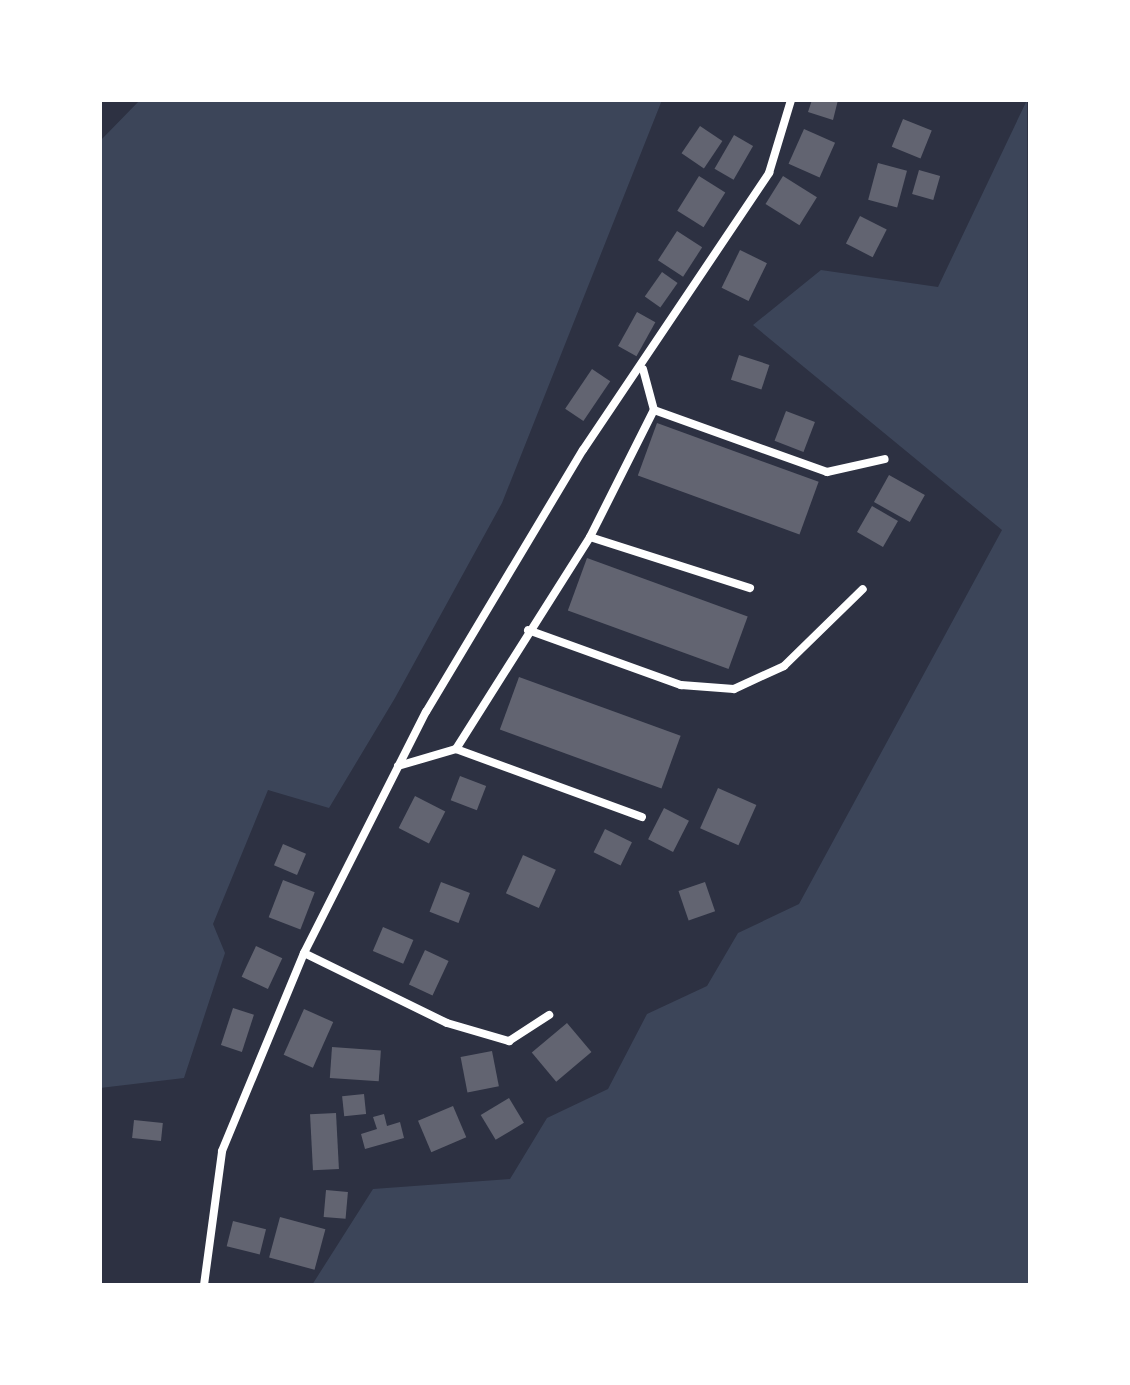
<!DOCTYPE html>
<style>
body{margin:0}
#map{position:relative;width:1130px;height:1385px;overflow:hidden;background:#2d3142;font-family:Signika,sans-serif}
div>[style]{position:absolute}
.green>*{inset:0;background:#3c4559}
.building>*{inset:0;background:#626471;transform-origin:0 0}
.minor>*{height:8px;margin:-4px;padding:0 4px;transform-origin:4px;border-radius:4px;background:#fff}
span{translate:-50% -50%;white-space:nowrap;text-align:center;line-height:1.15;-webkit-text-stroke:8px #fff;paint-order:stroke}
.frame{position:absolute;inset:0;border:102px solid #fff;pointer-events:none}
</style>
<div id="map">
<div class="green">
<i style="clip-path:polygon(140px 100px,662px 100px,502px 503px,395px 698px,329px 808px,268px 790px,213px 924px,225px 953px,184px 1078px,100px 1088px,100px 141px)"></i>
<i style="clip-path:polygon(1027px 100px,1030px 1285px,312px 1285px,373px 1189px,510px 1179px,547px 1118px,608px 1089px,647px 1014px,707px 986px,738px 933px,799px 904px,1002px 530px,753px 325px,821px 270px,938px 287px)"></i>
</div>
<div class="building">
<i style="clip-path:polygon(812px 100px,838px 100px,833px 120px,808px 112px)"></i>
<i style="left:903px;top:119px;width:31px;height:30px;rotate:22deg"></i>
<i style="left:700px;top:126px;width:27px;height:33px;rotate:34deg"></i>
<i style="left:804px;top:129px;width:34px;height:38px;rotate:24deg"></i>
<i style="left:734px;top:135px;width:22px;height:39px;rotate:30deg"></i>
<i style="left:878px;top:163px;width:30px;height:38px;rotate:15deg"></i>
<i style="left:919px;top:170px;width:22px;height:25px;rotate:16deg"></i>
<i style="left:699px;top:176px;width:31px;height:41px;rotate:32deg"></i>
<i style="left:783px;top:176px;width:40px;height:33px;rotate:32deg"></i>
<i style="left:860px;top:216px;width:30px;height:31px;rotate:27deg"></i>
<i style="left:677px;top:231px;width:30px;height:35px;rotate:33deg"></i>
<i style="left:740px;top:250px;width:30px;height:42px;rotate:26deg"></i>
<i style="left:662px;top:272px;width:19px;height:30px;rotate:35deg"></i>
<i style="left:637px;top:312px;width:21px;height:39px;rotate:29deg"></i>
<i style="left:739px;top:355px;width:32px;height:26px;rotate:18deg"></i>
<i style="left:592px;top:369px;width:22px;height:48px;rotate:34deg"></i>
<i style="left:786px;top:411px;width:31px;height:32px;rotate:21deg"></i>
<i style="left:657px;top:423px;width:172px;height:56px;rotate:20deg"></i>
<i style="left:889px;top:475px;width:41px;height:31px;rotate:29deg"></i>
<i style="left:872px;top:506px;width:30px;height:30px;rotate:30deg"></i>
<i style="left:587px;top:558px;width:171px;height:56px;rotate:20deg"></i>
<i style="left:519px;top:677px;width:172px;height:56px;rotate:20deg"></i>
<i style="left:460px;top:776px;width:28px;height:26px;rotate:21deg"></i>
<i style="left:718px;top:788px;width:42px;height:44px;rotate:24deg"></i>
<i style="left:415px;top:796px;width:34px;height:36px;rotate:27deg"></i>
<i style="left:664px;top:808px;width:28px;height:35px;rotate:27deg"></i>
<i style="left:605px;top:829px;width:30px;height:26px;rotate:26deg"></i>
<i style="left:283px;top:844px;width:25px;height:23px;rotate:23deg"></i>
<i style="left:523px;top:855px;width:36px;height:42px;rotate:24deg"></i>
<i style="left:283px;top:880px;width:34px;height:40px;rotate:21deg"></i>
<i style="left:441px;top:882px;width:31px;height:32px;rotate:21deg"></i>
<i style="left:705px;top:882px;width:31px;height:28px;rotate:71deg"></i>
<i style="left:383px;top:927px;width:33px;height:26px;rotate:23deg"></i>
<i style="left:256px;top:946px;width:29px;height:34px;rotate:25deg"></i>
<i style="left:425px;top:950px;width:26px;height:38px;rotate:25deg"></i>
<i style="left:233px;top:1008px;width:22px;height:39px;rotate:18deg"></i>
<i style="left:304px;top:1009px;width:32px;height:50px;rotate:24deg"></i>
<i style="left:567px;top:1023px;width:38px;height:46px;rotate:50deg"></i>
<i style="left:332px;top:1047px;width:49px;height:31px;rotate:4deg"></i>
<i style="left:492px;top:1051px;width:36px;height:32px;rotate:79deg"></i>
<i style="left:364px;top:1094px;width:20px;height:22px;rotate:84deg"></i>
<i style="left:509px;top:1098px;width:29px;height:33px;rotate:59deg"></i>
<i style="left:453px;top:1106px;width:34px;height:38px;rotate:67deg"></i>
<i style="left:336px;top:1113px;width:56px;height:26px;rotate:87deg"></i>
<i style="clip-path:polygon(384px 1114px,387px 1126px,400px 1122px,404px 1138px,365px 1149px,361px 1134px,377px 1129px,373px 1117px)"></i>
<i style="left:134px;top:1120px;width:29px;height:18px;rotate:6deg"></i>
<i style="left:326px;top:1190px;width:22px;height:27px;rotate:5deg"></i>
<i style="left:280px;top:1217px;width:47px;height:42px;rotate:15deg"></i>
<i style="left:233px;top:1221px;width:34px;height:26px;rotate:14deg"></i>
</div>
<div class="minor">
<i style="left:654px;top:410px;width:184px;rotate:19.7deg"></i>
<i style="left:827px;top:472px;width:59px;rotate:-12.6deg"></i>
<i style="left:590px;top:537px;width:168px;rotate:17.7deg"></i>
<i style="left:528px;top:630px;width:163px;rotate:19.8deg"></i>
<i style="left:681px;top:685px;width:53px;rotate:4.3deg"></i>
<i style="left:734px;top:689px;width:55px;rotate:-24.7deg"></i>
<i style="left:784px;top:666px;width:110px;rotate:-44.3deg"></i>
<i style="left:456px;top:749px;width:198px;rotate:20.1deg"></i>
<i style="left:398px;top:766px;width:60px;rotate:-16.3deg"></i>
<i style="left:456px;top:749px;width:251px;rotate:-57.7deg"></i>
<i style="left:590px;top:537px;width:142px;rotate:-63.3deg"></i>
<i style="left:654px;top:410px;width:42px;rotate:-105deg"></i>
<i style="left:304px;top:953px;width:159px;rotate:26.1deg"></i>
<i style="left:447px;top:1023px;width:65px;rotate:16.2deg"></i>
<i style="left:509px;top:1041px;width:48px;rotate:-33deg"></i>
<i style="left:204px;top:1285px;width:135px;rotate:-82.3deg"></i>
<i style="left:222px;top:1151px;width:214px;rotate:-67.5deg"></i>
<i style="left:304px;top:953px;width:270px;rotate:-63.2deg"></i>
<i style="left:426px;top:712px;width:305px;rotate:-59.1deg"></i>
<i style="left:583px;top:450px;width:334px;rotate:-56.1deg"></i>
<i style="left:769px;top:173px;width:76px;rotate:-73.2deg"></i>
</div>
<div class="frame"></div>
</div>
